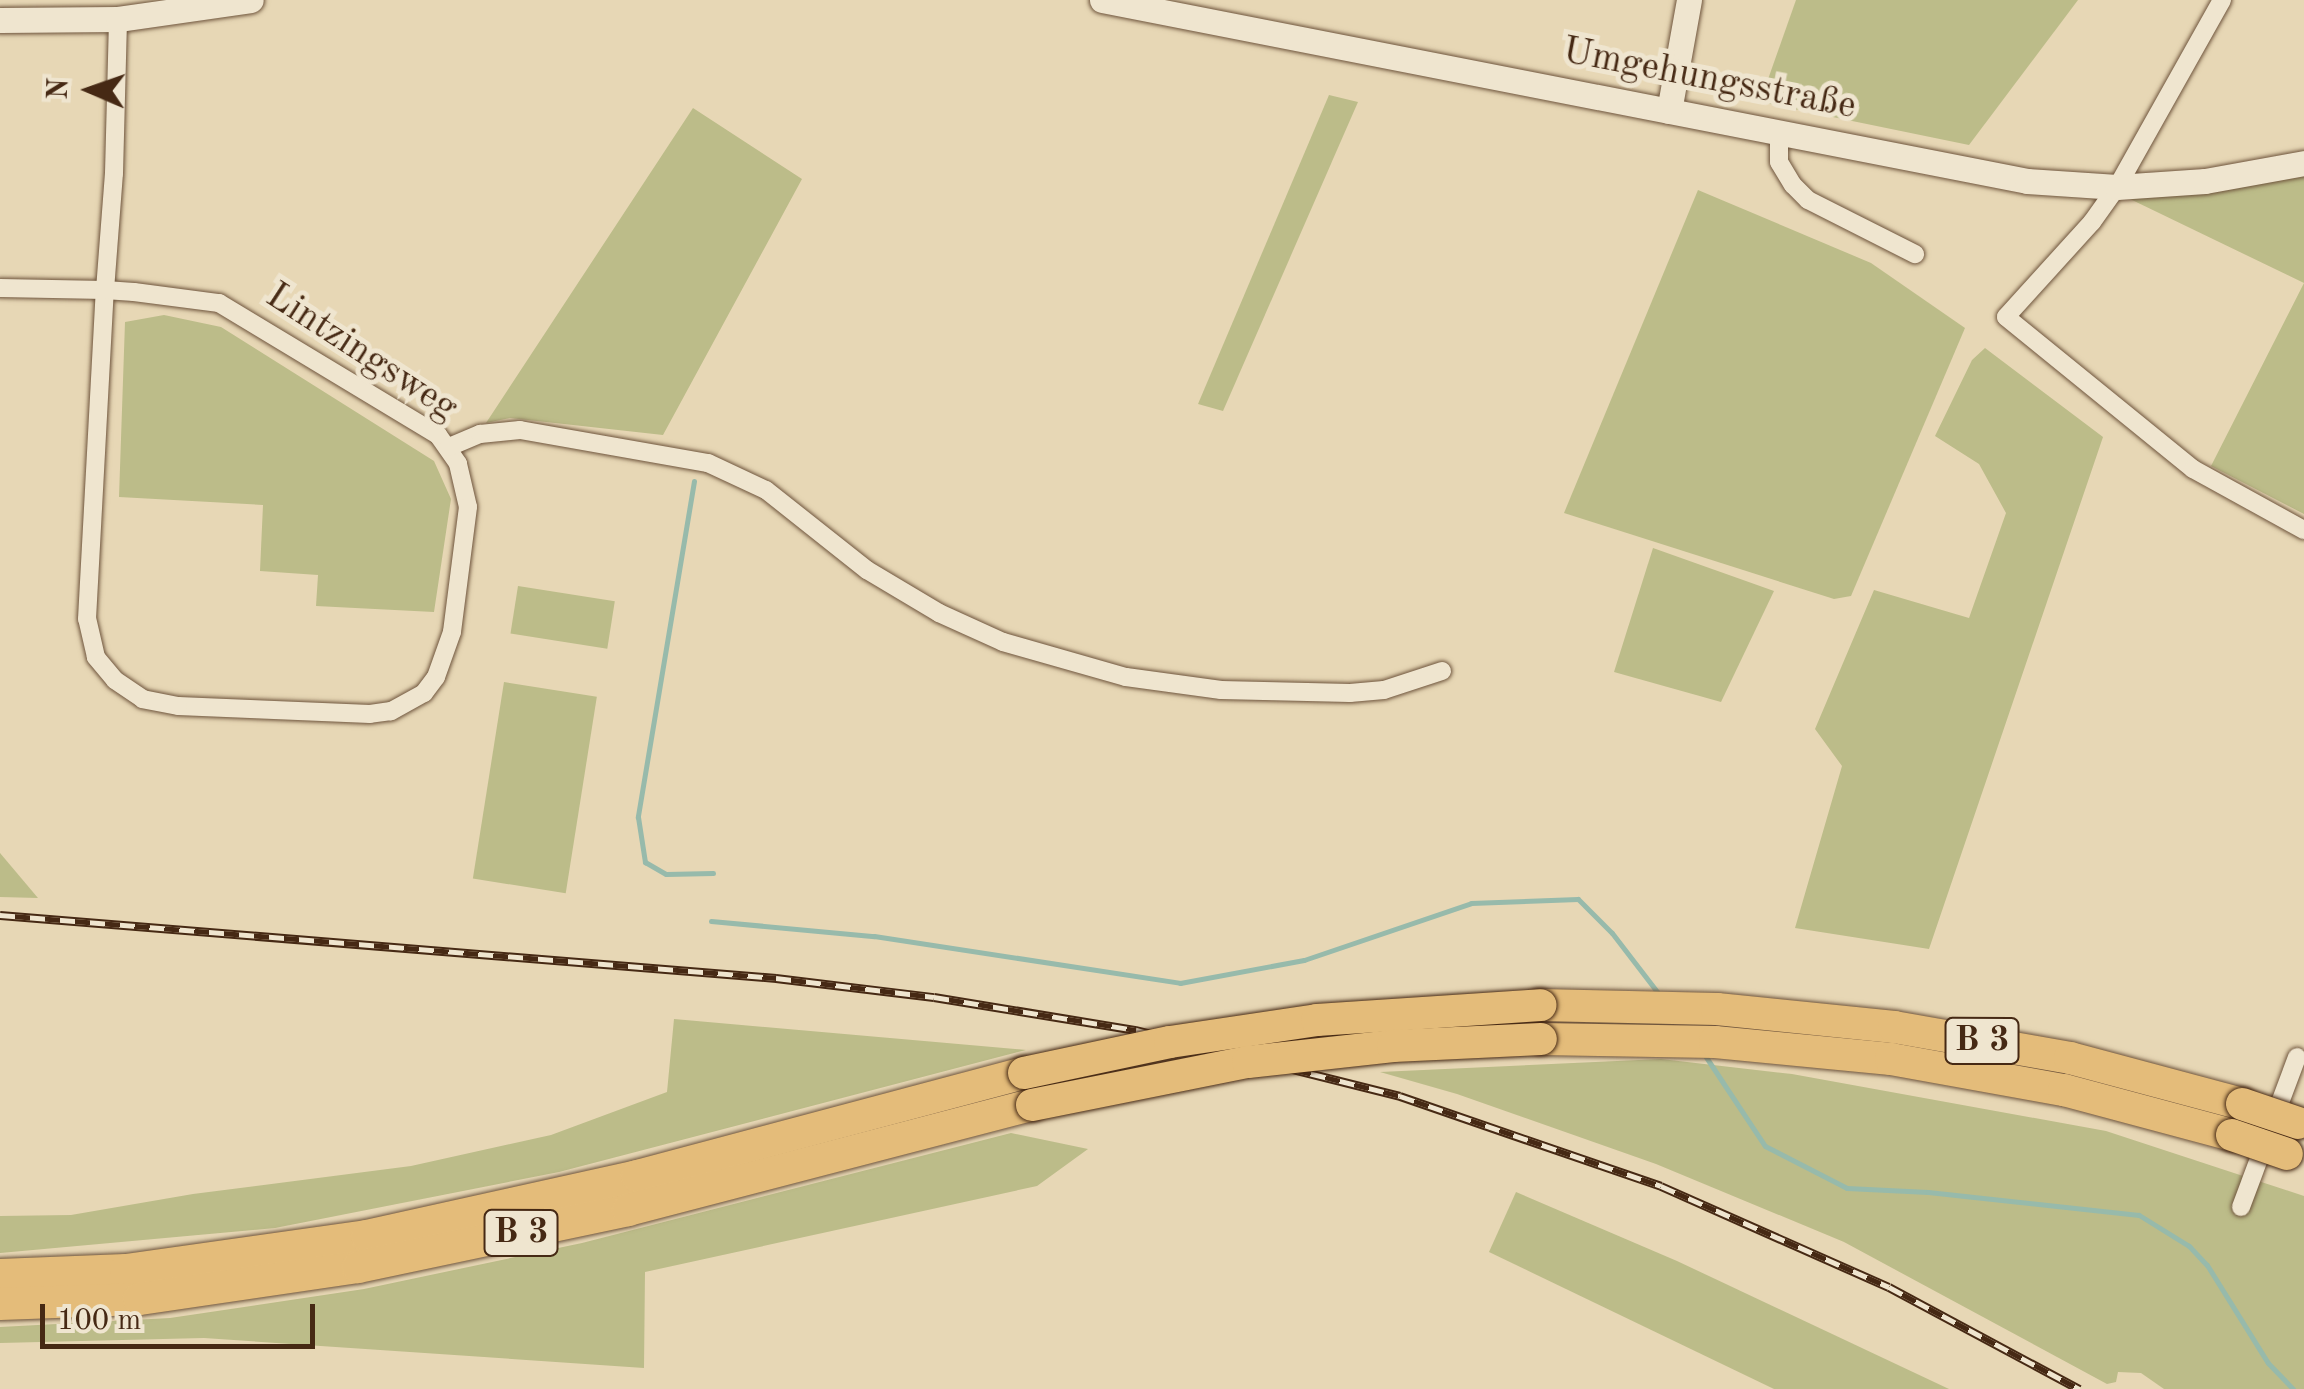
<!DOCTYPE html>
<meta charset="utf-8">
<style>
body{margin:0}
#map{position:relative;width:2304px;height:1389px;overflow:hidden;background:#e7d7b5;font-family:"Old Standard TT",serif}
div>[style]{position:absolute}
.green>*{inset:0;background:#bcbc89;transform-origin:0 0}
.stream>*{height:5px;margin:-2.5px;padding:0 2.5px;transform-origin:2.5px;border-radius:2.5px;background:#97baab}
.roads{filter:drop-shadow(0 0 2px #6e543c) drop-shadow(0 0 2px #6e543c)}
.street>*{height:18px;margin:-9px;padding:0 9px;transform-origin:9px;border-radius:9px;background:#efe5cf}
.secondary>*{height:25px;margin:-12.5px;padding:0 12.5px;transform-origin:12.5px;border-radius:12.5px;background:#efe5cf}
.highway>*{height:32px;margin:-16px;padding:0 16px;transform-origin:16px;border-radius:16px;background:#e4bc7a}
.rail>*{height:9px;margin-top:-4.5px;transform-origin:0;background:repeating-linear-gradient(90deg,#efe5cf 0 15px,#462914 0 30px);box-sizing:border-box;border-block:2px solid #462914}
.bridges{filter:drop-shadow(0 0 2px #462914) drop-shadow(0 0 2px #462914)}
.highway-bridge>*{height:32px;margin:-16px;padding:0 16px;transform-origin:16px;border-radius:16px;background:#e4bc7a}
span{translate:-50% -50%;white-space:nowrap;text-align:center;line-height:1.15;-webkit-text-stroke:10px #efe5cf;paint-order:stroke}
.shield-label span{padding:2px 8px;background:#efe5cf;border:2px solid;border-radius:8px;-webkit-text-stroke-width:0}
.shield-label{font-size:35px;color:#462914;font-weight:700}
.street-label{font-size:38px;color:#462914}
.north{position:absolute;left:40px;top:40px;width:100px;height:100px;-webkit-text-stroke:8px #efe5cf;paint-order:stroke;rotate:272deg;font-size:28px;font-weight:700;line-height:40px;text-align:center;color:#462914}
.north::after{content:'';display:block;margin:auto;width:35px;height:45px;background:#462914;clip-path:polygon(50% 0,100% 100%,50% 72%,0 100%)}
.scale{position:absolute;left:40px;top:1304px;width:275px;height:45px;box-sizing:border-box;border:5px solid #462914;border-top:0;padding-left:12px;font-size:30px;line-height:35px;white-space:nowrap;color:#462914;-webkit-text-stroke:8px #efe5cf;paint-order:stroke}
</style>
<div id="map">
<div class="green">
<i style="clip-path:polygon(1796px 0,2078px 0,1969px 145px,1760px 102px)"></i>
<i style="clip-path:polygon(1329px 95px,1358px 102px,1223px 411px,1198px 404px)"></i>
<i style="clip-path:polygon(693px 108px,802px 179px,663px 435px,510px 418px,486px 423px)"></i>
<i style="clip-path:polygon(2304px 173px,2304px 514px,2211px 466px,2304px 283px,2130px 199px)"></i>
<i style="clip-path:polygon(1698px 190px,1871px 263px,1965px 328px,1851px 596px,1834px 599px,1564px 513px)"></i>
<i style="clip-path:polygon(164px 315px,221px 327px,434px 461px,451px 499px,434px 612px,316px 606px,318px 575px,260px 571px,263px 505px,119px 497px,125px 322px)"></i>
<i style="clip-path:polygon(1985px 348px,2103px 437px,1929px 949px,1795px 928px,1842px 766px,1815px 729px,1874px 590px,1969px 618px,2006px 513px,1979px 464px,1935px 436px,1972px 360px)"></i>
<i style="clip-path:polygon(1653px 548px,1774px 591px,1721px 702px,1614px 672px)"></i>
<i style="left:518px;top:586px;width:98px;height:48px;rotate:9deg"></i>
<i style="left:504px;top:682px;width:94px;height:199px;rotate:9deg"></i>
<i style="clip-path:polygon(0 853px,38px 898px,0 897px)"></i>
<i style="clip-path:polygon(674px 1019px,1026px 1050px,559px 1172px,275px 1228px,0 1253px,0 1216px,71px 1215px,193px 1194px,411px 1166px,551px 1135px,667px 1092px)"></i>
<i style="clip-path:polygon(1661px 1059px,1792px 1074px,2106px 1131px,2304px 1196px,2304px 1389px,2164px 1389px,2141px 1373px,2118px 1372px,2116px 1382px,2107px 1384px,1844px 1242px,1656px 1164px,1457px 1094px,1380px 1072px)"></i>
<i style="clip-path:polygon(1011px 1133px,1088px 1149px,1037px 1186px,645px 1272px,644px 1368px,204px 1338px,0 1343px,0 1327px,170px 1318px,364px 1289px,582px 1243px)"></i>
<i style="clip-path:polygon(1516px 1192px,1677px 1261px,1949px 1389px,1774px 1389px,1489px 1252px)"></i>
</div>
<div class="stream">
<i style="left:694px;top:481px;width:341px;rotate:99.5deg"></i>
<i style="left:638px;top:817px;width:46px;rotate:81.2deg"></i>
<i style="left:645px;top:862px;width:24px;rotate:30deg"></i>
<i style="left:666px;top:874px;width:47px;rotate:-1.2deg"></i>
<i style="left:711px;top:921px;width:164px;rotate:5.3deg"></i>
<i style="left:874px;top:936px;width:310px;rotate:8.7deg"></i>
<i style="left:1180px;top:983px;width:126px;rotate:-10.5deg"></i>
<i style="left:1304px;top:960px;width:176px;rotate:-18.8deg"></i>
<i style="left:1471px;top:903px;width:107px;rotate:-2.1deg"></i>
<i style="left:1578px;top:899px;width:48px;rotate:45deg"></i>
<i style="left:1612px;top:933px;width:76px;rotate:52.5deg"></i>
<i style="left:1704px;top:1054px;width:110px;rotate:56.5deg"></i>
<i style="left:1765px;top:1146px;width:92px;rotate:27.1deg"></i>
<i style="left:1847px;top:1188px;width:81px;rotate:2.8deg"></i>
<i style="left:1928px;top:1192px;width:212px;rotate:6.2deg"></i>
<i style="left:2139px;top:1215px;width:59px;rotate:31.8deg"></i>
<i style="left:2189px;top:1246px;width:26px;rotate:47deg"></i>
<i style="left:2207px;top:1265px;width:115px;rotate:58.1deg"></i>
<i style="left:2268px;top:1363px;width:36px;rotate:46deg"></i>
</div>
<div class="roads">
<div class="street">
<i style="left:2222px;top:0;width:214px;rotate:119.3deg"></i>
<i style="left:2117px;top:187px;width:43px;rotate:125.5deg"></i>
<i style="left:2092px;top:222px;width:128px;rotate:132.2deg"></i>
<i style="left:2006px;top:317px;width:241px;rotate:39.1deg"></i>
<i style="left:2193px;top:469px;width:127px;rotate:28.8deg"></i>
<i style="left:1779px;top:133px;width:29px;rotate:90deg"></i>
<i style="left:1779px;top:162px;width:27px;rotate:59deg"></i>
<i style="left:1793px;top:185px;width:21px;rotate:45deg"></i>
<i style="left:1808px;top:200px;width:120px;rotate:26.8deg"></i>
<i style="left:0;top:288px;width:105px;rotate:1.1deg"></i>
<i style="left:105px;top:290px;width:29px;rotate:4deg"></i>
<i style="left:134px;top:292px;width:86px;rotate:7.4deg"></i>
<i style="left:219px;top:303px;width:256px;rotate:31.1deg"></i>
<i style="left:438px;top:435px;width:35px;rotate:55deg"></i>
<i style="left:458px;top:464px;width:44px;rotate:76.9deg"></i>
<i style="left:468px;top:507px;width:126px;rotate:97.3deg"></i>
<i style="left:452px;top:632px;width:48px;rotate:109.6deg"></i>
<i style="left:436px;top:677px;width:20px;rotate:127deg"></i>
<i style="left:424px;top:693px;width:38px;rotate:151deg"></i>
<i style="left:391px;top:711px;width:21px;rotate:172deg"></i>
<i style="left:370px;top:714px;width:192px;rotate:-177.6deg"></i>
<i style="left:178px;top:706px;width:36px;rotate:-169deg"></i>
<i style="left:143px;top:699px;width:34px;rotate:-146deg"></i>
<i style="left:115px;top:680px;width:30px;rotate:-130deg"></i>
<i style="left:96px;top:657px;width:39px;rotate:-103deg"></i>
<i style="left:87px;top:619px;width:329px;rotate:-86.9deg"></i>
<i style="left:105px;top:290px;width:117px;rotate:-85.6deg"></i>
<i style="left:114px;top:173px;width:154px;rotate:-88.5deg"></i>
<i style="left:449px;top:447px;width:34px;rotate:-23deg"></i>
<i style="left:480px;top:434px;width:40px;rotate:-5.7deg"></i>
<i style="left:520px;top:430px;width:191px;rotate:10deg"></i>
<i style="left:708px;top:463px;width:64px;rotate:25deg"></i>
<i style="left:766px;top:490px;width:129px;rotate:38.4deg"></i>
<i style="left:867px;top:570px;width:84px;rotate:30.8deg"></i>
<i style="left:939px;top:613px;width:70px;rotate:24.4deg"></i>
<i style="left:1003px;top:642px;width:128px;rotate:15.9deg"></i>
<i style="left:1126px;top:677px;width:96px;rotate:7.8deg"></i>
<i style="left:1221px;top:690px;width:129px;rotate:1.3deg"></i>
<i style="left:1350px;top:693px;width:34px;rotate:-5deg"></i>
<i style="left:1384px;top:690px;width:61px;rotate:-18.1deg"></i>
<i style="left:2241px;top:1207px;width:160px;rotate:-69.5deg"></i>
</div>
<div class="secondary">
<i style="left:1102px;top:0;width:943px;rotate:11.07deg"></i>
<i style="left:2027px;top:181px;width:90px;rotate:3.8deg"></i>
<i style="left:2117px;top:187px;width:88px;rotate:-3.9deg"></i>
<i style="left:2205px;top:181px;width:101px;rotate:-10.3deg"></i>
<i style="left:0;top:20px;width:118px;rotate:-0.5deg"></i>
<i style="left:118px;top:19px;width:134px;rotate:-8.1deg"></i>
<i style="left:1669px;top:111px;width:113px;rotate:-79.8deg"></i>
</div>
<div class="highway">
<i style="left:1540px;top:1005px;width:177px;rotate:1.3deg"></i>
<i style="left:1717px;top:1009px;width:178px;rotate:5.8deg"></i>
<i style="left:1894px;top:1027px;width:179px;rotate:10deg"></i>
<i style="left:2070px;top:1058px;width:178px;rotate:15deg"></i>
<i style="left:1541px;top:1039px;width:174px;rotate:1deg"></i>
<i style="left:1715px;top:1042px;width:177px;rotate:5.5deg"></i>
<i style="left:1891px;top:1059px;width:176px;rotate:10.2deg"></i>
<i style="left:2064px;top:1090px;width:174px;rotate:15deg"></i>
<i style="left:0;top:1275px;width:126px;rotate:-2.3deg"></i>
<i style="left:126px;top:1270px;width:243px;rotate:-8deg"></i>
<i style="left:367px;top:1236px;width:277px;rotate:-12.5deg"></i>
<i style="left:637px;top:1176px;width:400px;rotate:-14.9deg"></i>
<i style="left:0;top:1304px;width:139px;rotate:-2.1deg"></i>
<i style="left:139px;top:1299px;width:221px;rotate:-8.3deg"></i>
<i style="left:358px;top:1267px;width:276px;rotate:-11.9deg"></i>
<i style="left:628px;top:1210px;width:417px;rotate:-14.6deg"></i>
</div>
</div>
<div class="rail">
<i style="left:0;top:915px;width:779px;rotate:4.64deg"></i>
<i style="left:776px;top:978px;width:159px;rotate:6.9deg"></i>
<i style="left:934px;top:997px;width:205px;rotate:9.3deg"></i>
<i style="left:1136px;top:1030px;width:272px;rotate:14deg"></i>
<i style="left:1400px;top:1096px;width:276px;rotate:19deg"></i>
<i style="left:1661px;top:1186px;width:249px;rotate:23.9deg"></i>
<i style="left:1889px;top:1287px;width:216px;rotate:28.2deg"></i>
</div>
<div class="bridges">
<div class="highway-bridge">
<i style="left:1024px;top:1073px;width:149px;rotate:-12deg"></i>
<i style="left:1170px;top:1042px;width:149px;rotate:-8.5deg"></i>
<i style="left:1317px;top:1020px;width:224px;rotate:-3.8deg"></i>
<i style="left:2242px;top:1104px;width:59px;rotate:18.7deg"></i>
<i style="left:1032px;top:1105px;width:220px;rotate:-11.3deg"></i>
<i style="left:1248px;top:1062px;width:146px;rotate:-6.3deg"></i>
<i style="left:1393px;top:1046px;width:148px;rotate:-2.7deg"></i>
<i style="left:2232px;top:1135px;width:58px;rotate:19.1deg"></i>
</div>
</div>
<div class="shield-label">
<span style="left:1982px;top:1041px">B 3</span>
<span style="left:521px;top:1233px">B 3</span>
</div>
<div class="street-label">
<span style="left:1709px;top:80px;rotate:11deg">Umgehungsstraße</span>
<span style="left:361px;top:353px;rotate:33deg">Lintzingsweg</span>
</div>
<div class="north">N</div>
<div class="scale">100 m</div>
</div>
